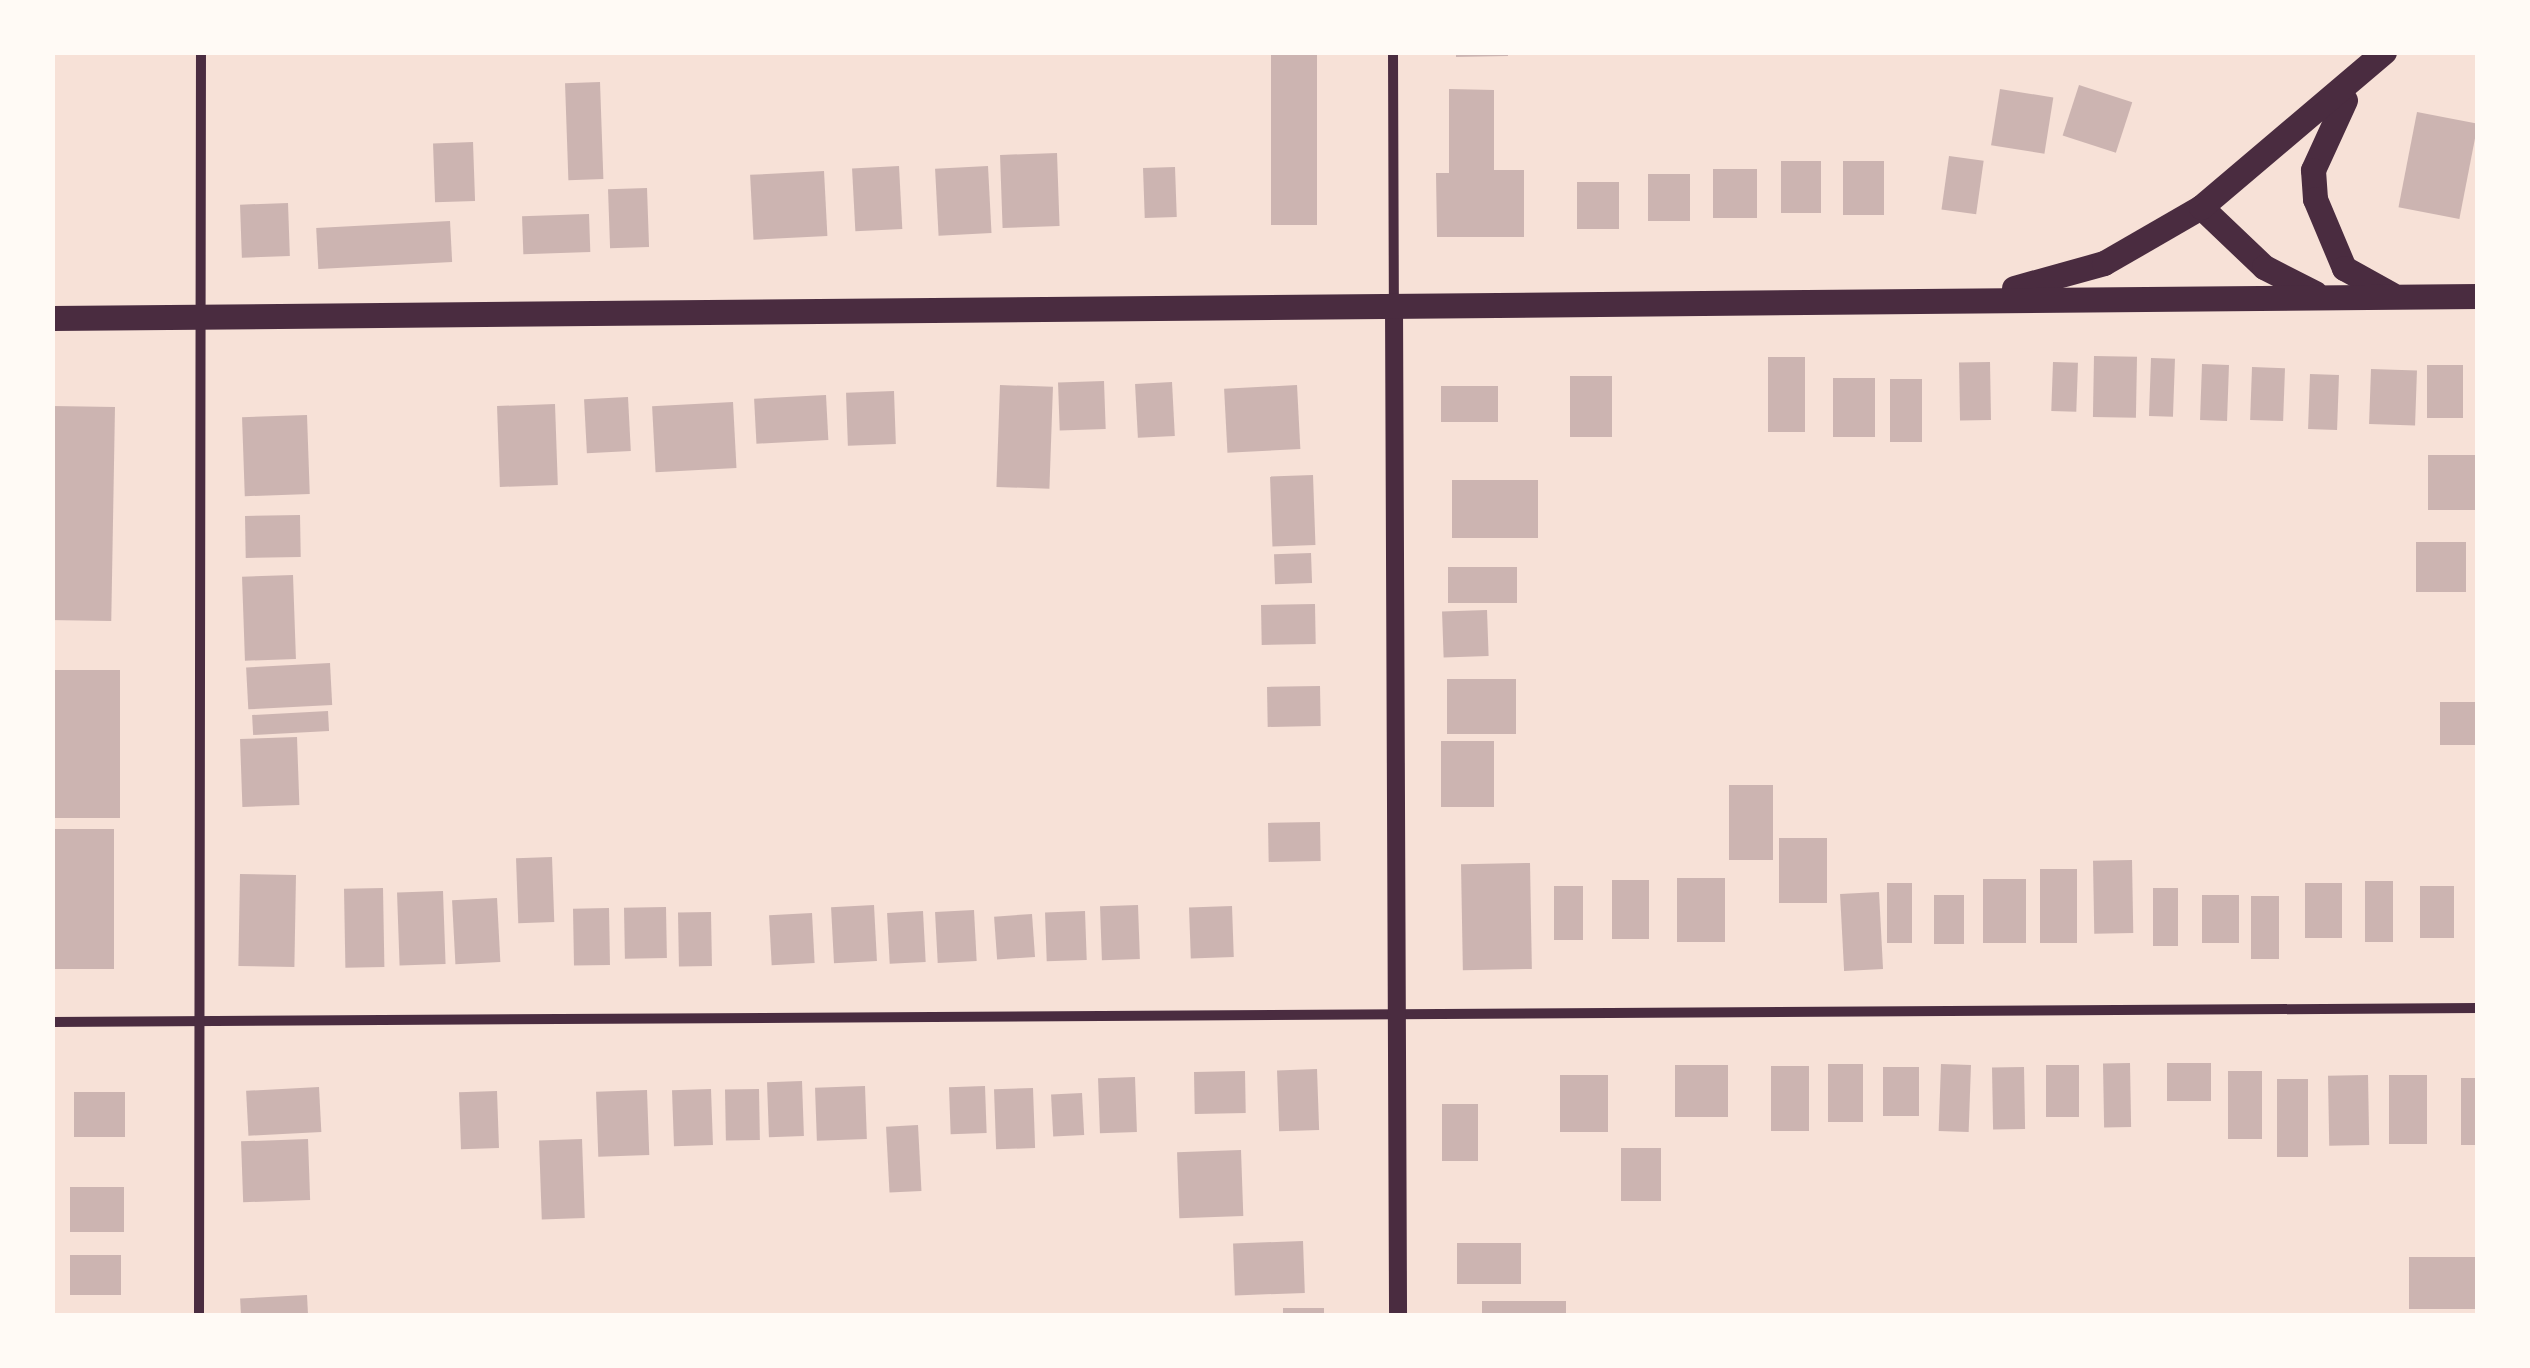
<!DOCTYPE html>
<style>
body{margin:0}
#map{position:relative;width:2530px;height:1368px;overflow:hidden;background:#f7e1d7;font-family:"PT Serif",serif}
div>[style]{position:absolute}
.building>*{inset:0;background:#ccb4b1;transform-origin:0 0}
.minor>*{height:10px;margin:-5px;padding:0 5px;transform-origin:5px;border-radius:5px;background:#4a2c40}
.tertiary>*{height:18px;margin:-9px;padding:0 9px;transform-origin:9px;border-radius:9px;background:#4a2c40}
.primary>*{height:25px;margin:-12.5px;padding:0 12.5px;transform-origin:12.5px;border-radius:12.5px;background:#4a2c40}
span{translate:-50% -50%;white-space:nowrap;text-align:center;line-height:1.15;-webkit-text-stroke:10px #fffaf5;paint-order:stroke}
.frame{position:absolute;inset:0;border:55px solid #fffaf5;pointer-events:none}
</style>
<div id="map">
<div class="building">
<i style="left:1271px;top:52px;width:46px;height:173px"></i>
<i style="clip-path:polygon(1456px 52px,1508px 52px,1508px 56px,1456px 57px)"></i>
<i style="left:600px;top:82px;width:97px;height:35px;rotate:88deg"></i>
<i style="left:2079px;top:85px;width:56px;height:53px;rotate:18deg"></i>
<i style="clip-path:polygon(1449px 89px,1494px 90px,1494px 170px,1524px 170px,1524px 237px,1437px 237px,1436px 173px,1449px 173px)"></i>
<i style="left:2000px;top:89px;width:54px;height:57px;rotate:9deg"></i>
<i style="left:2417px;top:112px;width:62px;height:97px;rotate:11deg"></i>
<i style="left:473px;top:142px;width:59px;height:40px;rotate:88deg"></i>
<i style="left:1057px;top:153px;width:73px;height:57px;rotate:88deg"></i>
<i style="left:1949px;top:156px;width:35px;height:54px;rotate:8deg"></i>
<i style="left:1781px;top:161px;width:40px;height:52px"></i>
<i style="left:1843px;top:161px;width:41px;height:54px"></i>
<i style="left:899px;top:166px;width:63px;height:47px;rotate:87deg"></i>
<i style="left:988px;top:166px;width:67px;height:53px;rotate:87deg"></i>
<i style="left:1175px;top:167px;width:50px;height:32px;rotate:88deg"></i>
<i style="left:1713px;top:169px;width:44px;height:49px"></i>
<i style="left:824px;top:171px;width:65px;height:74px;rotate:87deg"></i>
<i style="left:1648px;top:174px;width:42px;height:47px"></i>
<i style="left:1577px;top:182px;width:42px;height:47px"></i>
<i style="left:647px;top:188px;width:59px;height:39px;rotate:88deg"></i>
<i style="left:288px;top:203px;width:53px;height:48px;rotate:88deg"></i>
<i style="left:589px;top:214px;width:38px;height:67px;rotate:88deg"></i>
<i style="left:450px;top:221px;width:41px;height:134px;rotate:87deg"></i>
<i style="left:2094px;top:356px;width:43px;height:61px;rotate:1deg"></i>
<i style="left:1768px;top:357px;width:37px;height:75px"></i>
<i style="left:2151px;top:358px;width:24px;height:58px;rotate:2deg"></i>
<i style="left:1990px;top:362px;width:58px;height:31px;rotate:89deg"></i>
<i style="left:2053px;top:362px;width:25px;height:49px;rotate:2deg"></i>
<i style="left:2202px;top:364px;width:27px;height:56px;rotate:2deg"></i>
<i style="left:2427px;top:365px;width:36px;height:53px"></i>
<i style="left:2252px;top:367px;width:33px;height:53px;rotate:2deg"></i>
<i style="left:2371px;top:369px;width:46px;height:55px;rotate:2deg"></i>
<i style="left:2310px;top:374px;width:29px;height:55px;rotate:2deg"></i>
<i style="left:1570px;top:376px;width:42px;height:61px"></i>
<i style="left:1833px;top:378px;width:42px;height:59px"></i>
<i style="left:1890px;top:379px;width:32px;height:63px"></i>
<i style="left:1104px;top:381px;width:48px;height:46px;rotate:88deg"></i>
<i style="left:1172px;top:382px;width:54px;height:37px;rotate:87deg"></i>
<i style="left:1000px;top:385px;width:53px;height:102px;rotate:2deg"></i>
<i style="left:1297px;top:385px;width:64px;height:73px;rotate:87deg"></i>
<i style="left:1441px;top:386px;width:57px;height:36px"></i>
<i style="left:894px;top:391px;width:53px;height:48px;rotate:88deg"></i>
<i style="left:826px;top:395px;width:45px;height:72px;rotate:87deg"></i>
<i style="left:628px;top:397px;width:54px;height:44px;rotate:87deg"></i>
<i style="left:733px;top:402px;width:66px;height:81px;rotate:87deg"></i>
<i style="left:555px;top:404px;width:81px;height:58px;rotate:88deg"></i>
<i style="left:52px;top:406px;width:63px;height:214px;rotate:1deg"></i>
<i style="left:307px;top:415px;width:79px;height:65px;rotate:88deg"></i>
<i style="left:2428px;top:455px;width:50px;height:55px"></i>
<i style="left:1313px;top:475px;width:70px;height:43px;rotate:88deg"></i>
<i style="left:1452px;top:480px;width:86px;height:58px"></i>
<i style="left:300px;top:515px;width:42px;height:55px;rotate:89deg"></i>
<i style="left:2416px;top:542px;width:50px;height:50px"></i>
<i style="left:1311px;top:553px;width:30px;height:37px;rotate:88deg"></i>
<i style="left:1448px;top:567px;width:69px;height:36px"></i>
<i style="left:293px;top:575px;width:84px;height:51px;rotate:88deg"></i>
<i style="left:1315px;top:604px;width:40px;height:54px;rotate:89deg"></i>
<i style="left:1487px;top:610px;width:46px;height:45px;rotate:88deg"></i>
<i style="left:330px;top:663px;width:42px;height:84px;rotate:87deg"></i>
<i style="left:52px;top:670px;width:68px;height:148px"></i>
<i style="left:1447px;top:679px;width:69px;height:55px"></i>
<i style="left:1320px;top:686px;width:40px;height:53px;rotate:89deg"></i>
<i style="left:2440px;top:702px;width:38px;height:43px"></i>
<i style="left:328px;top:711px;width:20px;height:76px;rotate:87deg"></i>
<i style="left:297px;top:737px;width:68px;height:57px;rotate:88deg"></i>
<i style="left:1494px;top:741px;width:66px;height:53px;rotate:90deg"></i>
<i style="left:1729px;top:785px;width:44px;height:75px"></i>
<i style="left:1320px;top:822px;width:39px;height:52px;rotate:89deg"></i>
<i style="left:52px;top:829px;width:62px;height:140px"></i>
<i style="left:1779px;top:838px;width:48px;height:65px"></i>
<i style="left:552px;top:857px;width:65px;height:36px;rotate:88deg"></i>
<i style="left:2132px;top:860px;width:73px;height:39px;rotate:89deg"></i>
<i style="left:1530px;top:863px;width:106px;height:69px;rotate:89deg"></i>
<i style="left:2040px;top:869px;width:37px;height:74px"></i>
<i style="left:240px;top:874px;width:56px;height:92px;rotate:1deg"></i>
<i style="left:1677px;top:878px;width:48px;height:64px"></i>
<i style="left:1983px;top:879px;width:43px;height:64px"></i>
<i style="left:1612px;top:880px;width:37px;height:59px"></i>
<i style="left:2365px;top:881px;width:28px;height:61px"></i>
<i style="left:1887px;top:883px;width:25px;height:60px"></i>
<i style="left:2305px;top:883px;width:37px;height:55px"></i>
<i style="left:1554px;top:886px;width:29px;height:54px"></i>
<i style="left:2420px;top:886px;width:34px;height:52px"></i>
<i style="left:383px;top:888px;width:79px;height:39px;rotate:89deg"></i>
<i style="left:2153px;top:888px;width:25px;height:58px"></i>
<i style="left:443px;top:891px;width:73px;height:46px;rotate:88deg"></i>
<i style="left:1879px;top:892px;width:77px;height:39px;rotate:87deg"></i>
<i style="left:1934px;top:895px;width:30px;height:49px"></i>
<i style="left:2202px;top:895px;width:37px;height:48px"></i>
<i style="left:2251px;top:896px;width:28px;height:63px"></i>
<i style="left:497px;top:898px;width:64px;height:45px;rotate:87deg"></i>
<i style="left:874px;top:905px;width:56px;height:43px;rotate:87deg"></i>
<i style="left:1138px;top:905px;width:54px;height:38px;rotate:88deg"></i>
<i style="left:1232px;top:906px;width:51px;height:43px;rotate:88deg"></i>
<i style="left:666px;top:907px;width:51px;height:42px;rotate:89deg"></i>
<i style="left:609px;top:908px;width:57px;height:36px;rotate:89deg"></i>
<i style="left:974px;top:910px;width:51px;height:39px;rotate:87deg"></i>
<i style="left:923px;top:911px;width:51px;height:36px;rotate:87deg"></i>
<i style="left:1085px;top:911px;width:49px;height:40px;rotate:88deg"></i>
<i style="left:711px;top:912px;width:54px;height:33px;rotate:89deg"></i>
<i style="left:812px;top:913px;width:50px;height:43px;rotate:87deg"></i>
<i style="left:1032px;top:914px;width:43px;height:38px;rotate:86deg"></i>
<i style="left:2130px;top:1063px;width:64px;height:27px;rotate:89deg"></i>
<i style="left:2211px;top:1063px;width:38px;height:44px;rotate:90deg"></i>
<i style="left:1828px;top:1064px;width:35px;height:58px"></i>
<i style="left:1941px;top:1064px;width:30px;height:67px;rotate:2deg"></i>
<i style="left:1675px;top:1065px;width:53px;height:52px"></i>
<i style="left:2046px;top:1065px;width:33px;height:52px"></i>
<i style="left:1771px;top:1066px;width:38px;height:65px"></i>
<i style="left:1883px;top:1067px;width:36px;height:49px"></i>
<i style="left:2024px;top:1067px;width:62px;height:32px;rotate:89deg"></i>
<i style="left:1317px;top:1069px;width:61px;height:40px;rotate:88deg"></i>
<i style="left:1245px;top:1071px;width:42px;height:51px;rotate:89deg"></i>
<i style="left:2228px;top:1071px;width:34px;height:68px"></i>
<i style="left:1560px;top:1075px;width:48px;height:57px"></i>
<i style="left:2368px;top:1075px;width:70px;height:40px;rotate:89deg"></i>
<i style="left:2389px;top:1075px;width:38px;height:69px"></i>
<i style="left:1135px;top:1077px;width:55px;height:37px;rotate:88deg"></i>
<i style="left:2461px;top:1078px;width:17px;height:67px"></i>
<i style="left:2277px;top:1079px;width:31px;height:78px"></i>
<i style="left:802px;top:1081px;width:55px;height:35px;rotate:88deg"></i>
<i style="left:865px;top:1086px;width:53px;height:50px;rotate:88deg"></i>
<i style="left:985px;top:1086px;width:47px;height:36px;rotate:88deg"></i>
<i style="left:319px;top:1087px;width:45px;height:73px;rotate:87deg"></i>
<i style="left:1033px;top:1088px;width:60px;height:39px;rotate:88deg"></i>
<i style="left:711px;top:1089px;width:56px;height:39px;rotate:88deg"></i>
<i style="left:759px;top:1089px;width:51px;height:34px;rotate:89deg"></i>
<i style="left:647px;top:1090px;width:65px;height:51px;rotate:88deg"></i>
<i style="left:497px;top:1091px;width:57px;height:38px;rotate:88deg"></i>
<i style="left:74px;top:1092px;width:51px;height:45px"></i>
<i style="left:1082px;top:1093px;width:42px;height:31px;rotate:87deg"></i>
<i style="left:1442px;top:1104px;width:36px;height:57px"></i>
<i style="left:918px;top:1125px;width:66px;height:32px;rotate:87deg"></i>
<i style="left:308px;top:1139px;width:61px;height:67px;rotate:88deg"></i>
<i style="left:582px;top:1139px;width:79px;height:43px;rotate:88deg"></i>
<i style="left:1621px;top:1148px;width:40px;height:53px"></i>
<i style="left:1241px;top:1150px;width:66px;height:64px;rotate:88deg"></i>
<i style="left:70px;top:1187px;width:54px;height:45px"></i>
<i style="left:1303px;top:1241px;width:52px;height:70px;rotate:88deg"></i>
<i style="left:1457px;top:1243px;width:64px;height:41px"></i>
<i style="left:70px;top:1255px;width:51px;height:40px"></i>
<i style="left:2409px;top:1257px;width:69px;height:52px"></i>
<i style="left:307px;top:1295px;width:21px;height:67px;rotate:87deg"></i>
<i style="left:1566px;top:1301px;width:15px;height:84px;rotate:90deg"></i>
<i style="left:1324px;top:1308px;width:8px;height:41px;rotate:90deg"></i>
</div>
<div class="minor">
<i style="left:1393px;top:52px;width:253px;rotate:89.8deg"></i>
<i style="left:52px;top:1022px;width:2426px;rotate:-0.33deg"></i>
<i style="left:199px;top:1316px;width:1264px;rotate:-89.91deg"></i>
</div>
<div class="tertiary">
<i style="left:1394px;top:306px;width:1010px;rotate:89.77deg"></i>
</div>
<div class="primary">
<i style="left:2345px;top:100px;width:77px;rotate:114.6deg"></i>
<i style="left:2313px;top:170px;width:29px;rotate:86deg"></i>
<i style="left:2315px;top:199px;width:75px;rotate:67.2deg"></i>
<i style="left:2344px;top:268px;width:54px;rotate:29deg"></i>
<i style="left:2201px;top:207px;width:87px;rotate:43.6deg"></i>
<i style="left:2264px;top:267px;width:57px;rotate:27deg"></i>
<i style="left:2014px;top:288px;width:93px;rotate:-15.5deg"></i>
<i style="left:2104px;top:263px;width:112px;rotate:-30deg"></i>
<i style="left:2201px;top:207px;width:240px;rotate:-40.3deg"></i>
<i style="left:52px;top:318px;width:2426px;rotate:-0.52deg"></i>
</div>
<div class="frame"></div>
</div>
